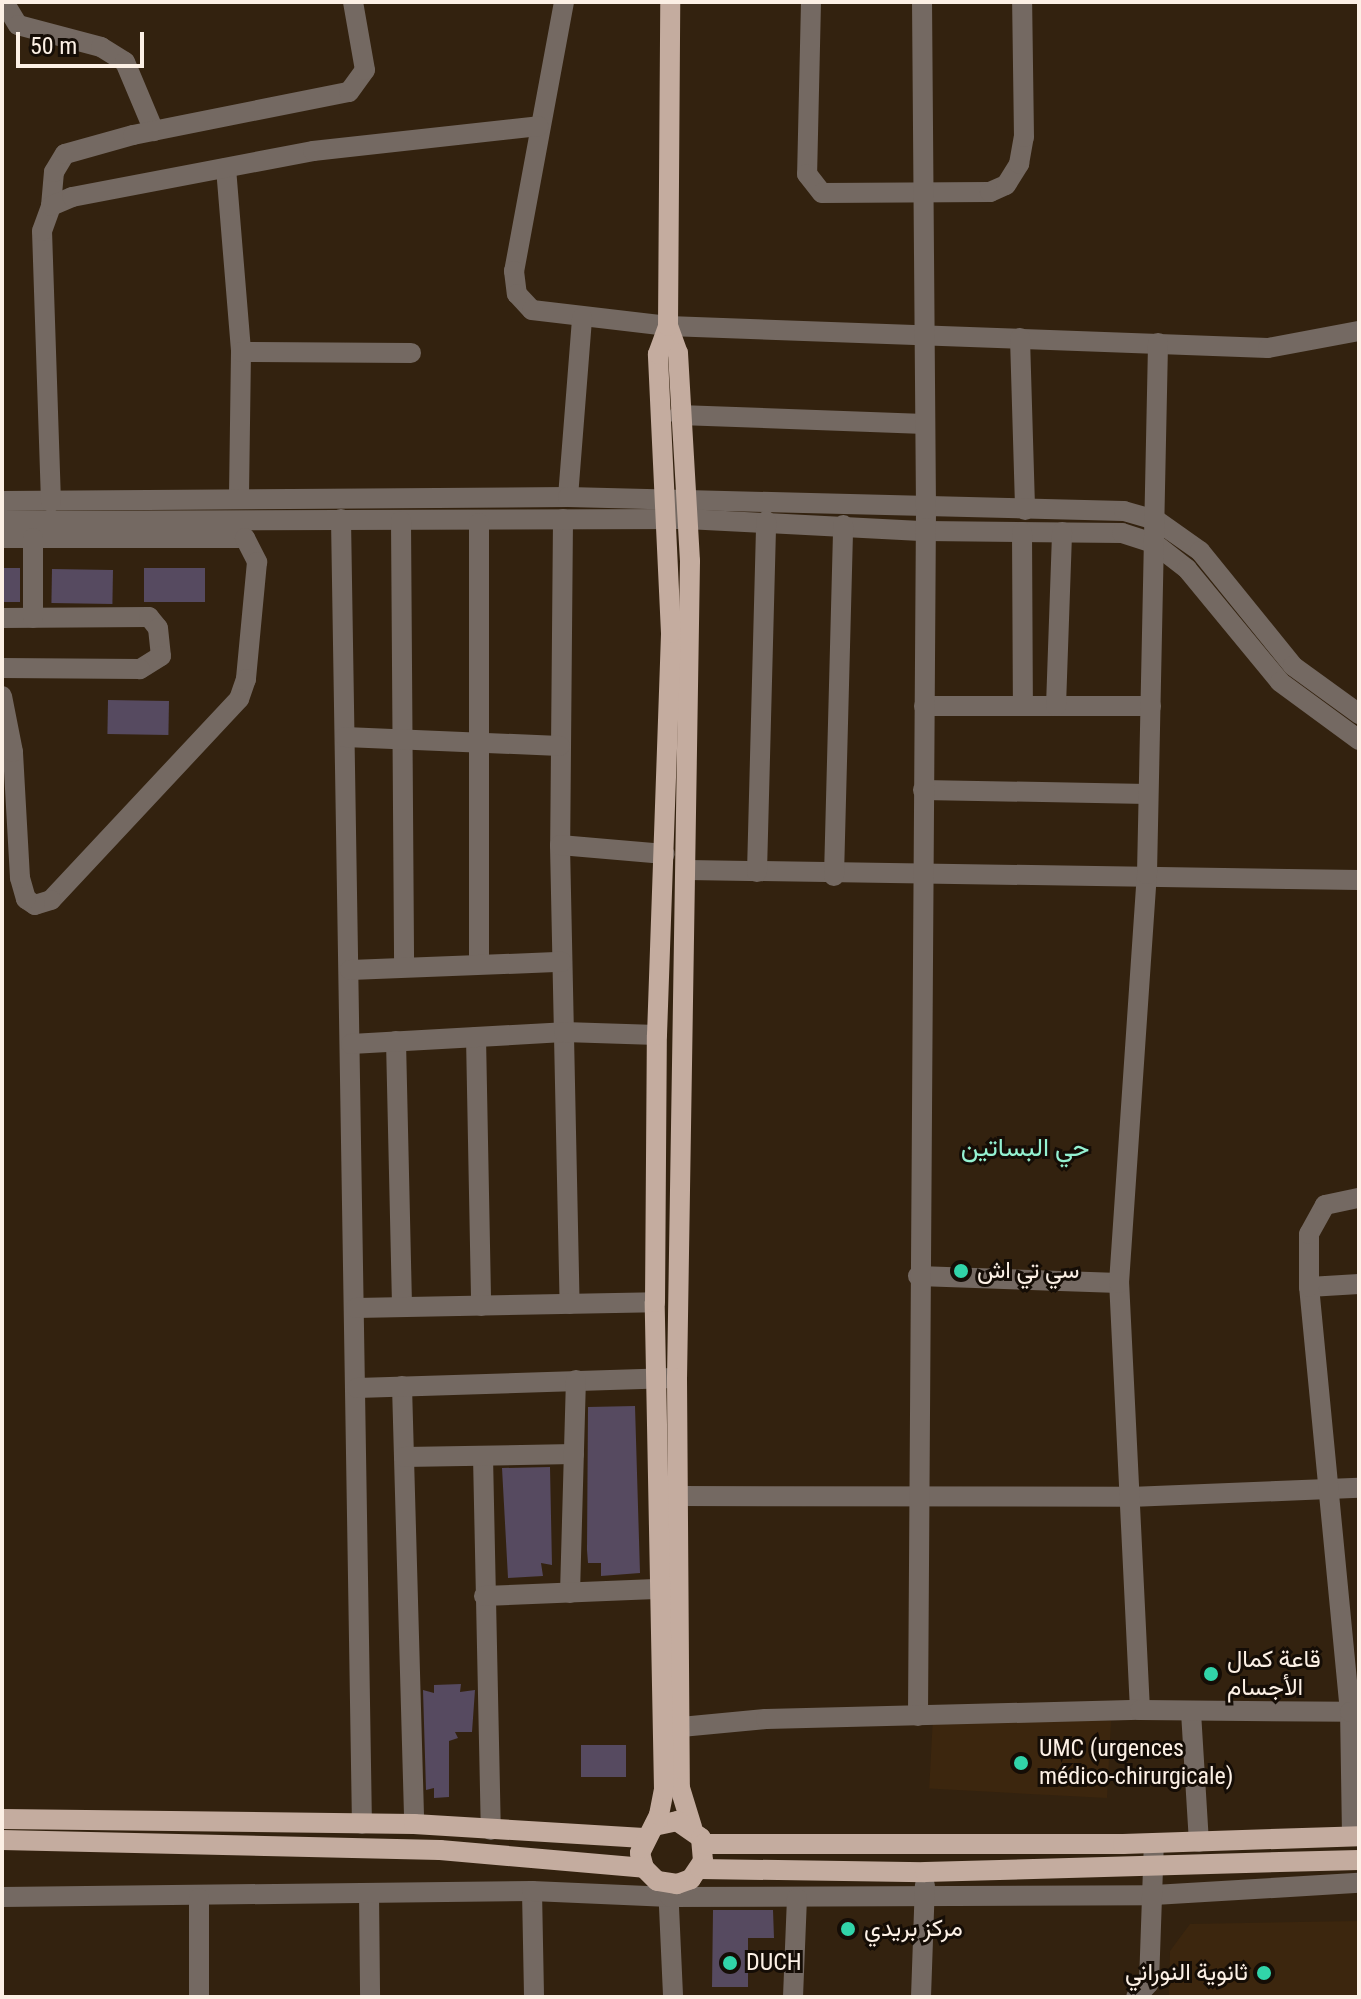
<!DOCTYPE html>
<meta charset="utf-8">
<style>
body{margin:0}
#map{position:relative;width:1361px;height:1999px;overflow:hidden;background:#33220f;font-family:"Roboto Condensed",Vazirmatn,sans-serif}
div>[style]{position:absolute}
.built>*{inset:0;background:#3c260e;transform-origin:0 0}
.building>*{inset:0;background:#564a60;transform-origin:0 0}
.minor>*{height:20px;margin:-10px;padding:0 10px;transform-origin:10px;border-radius:10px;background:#746962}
.major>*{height:20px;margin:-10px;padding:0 10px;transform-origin:10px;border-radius:10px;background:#c4ac9f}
.dots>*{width:22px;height:22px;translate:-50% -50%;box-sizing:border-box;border:4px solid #150d06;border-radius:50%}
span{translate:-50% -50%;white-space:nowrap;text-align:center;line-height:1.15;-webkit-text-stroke:6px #150d06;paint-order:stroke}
.poi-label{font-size:24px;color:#fcf0e5}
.left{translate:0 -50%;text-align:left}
.right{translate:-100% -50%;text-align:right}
.neighbourhood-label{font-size:26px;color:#94f1d1}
.frame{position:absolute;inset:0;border:4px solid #fcf0e5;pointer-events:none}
.scale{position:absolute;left:16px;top:32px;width:128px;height:36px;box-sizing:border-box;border:4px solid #fcf0e5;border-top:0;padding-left:10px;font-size:24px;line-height:28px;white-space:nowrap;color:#fcf0e5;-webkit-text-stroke:6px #150d06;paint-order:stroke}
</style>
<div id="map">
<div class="built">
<i style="left:1111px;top:1721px;width:77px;height:178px;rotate:93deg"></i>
<i style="clip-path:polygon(1359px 1921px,1359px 1997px,1169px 1995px,1170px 1951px,1190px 1924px)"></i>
</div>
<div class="building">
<i style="left:2px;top:568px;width:18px;height:34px"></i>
<i style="left:144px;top:568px;width:61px;height:34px"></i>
<i style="left:52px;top:569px;width:61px;height:34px;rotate:1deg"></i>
<i style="left:108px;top:700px;width:61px;height:34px;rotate:1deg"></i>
<i style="clip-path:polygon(635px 1406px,640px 1573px,601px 1576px,601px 1563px,588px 1563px,587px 1550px,588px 1407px)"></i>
<i style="clip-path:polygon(550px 1467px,552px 1565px,541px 1563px,543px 1576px,508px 1578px,502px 1468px)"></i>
<i style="clip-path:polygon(461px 1684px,460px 1692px,475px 1690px,472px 1732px,455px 1732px,458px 1738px,449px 1741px,449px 1797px,434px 1798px,434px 1788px,426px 1790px,423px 1690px,434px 1693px,434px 1685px)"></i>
<i style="left:626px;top:1745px;width:32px;height:45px;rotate:90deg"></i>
<i style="clip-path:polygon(713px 1910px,773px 1910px,774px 1938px,748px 1938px,748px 1987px,712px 1987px)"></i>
</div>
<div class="minor">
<i style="left:4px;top:2px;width:27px;rotate:59deg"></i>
<i style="left:18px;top:25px;width:86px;rotate:14.8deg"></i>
<i style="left:101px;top:47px;width:28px;rotate:32deg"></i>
<i style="left:125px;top:62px;width:75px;rotate:67.2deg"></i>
<i style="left:564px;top:2px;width:274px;rotate:100.5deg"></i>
<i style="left:514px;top:271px;width:23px;rotate:83deg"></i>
<i style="left:517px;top:294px;width:22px;rotate:47deg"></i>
<i style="left:532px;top:310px;width:137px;rotate:6.7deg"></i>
<i style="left:668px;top:326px;width:600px;rotate:2.1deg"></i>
<i style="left:1268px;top:348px;width:93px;rotate:-10.6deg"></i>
<i style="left:811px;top:2px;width:172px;rotate:91.3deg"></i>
<i style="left:807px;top:174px;width:24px;rotate:52deg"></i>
<i style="left:822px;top:193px;width:168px;rotate:-0.3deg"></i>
<i style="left:990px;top:192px;width:17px;rotate:-24deg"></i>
<i style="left:1006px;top:185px;width:25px;rotate:-58deg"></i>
<i style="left:1019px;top:164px;width:27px;rotate:-80deg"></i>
<i style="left:1024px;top:137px;width:135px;rotate:-90.8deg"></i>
<i style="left:226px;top:168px;width:185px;rotate:85.3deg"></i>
<i style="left:241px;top:352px;width:145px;rotate:90.8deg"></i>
<i style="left:51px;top:206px;width:34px;rotate:-85deg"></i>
<i style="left:54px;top:172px;width:21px;rotate:-59deg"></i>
<i style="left:65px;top:154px;width:71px;rotate:-15.6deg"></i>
<i style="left:133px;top:135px;width:220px;rotate:-11.3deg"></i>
<i style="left:349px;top:92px;width:27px;rotate:-54deg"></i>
<i style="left:365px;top:70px;width:69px;rotate:-100deg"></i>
<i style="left:1020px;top:338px;width:172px;rotate:88.3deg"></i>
<i style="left:241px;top:352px;width:170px;rotate:0.3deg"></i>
<i style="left:679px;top:415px;width:246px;rotate:2.1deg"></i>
<i style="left:568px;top:497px;width:180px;rotate:-85.5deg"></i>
<i style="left:2px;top:501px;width:566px;rotate:-0.4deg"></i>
<i style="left:568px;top:497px;width:556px;rotate:1.44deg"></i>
<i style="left:1124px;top:511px;width:33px;rotate:16deg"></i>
<i style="left:1156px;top:520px;width:54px;rotate:35.2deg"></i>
<i style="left:1200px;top:551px;width:148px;rotate:51deg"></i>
<i style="left:1293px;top:666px;width:82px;rotate:36deg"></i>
<i style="left:51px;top:502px;width:271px;rotate:-91.9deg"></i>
<i style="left:42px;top:231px;width:27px;rotate:-70deg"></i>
<i style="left:51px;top:206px;width:23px;rotate:-23deg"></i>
<i style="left:72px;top:197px;width:245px;rotate:-10.8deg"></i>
<i style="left:313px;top:151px;width:227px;rotate:-6.3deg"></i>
<i style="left:341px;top:519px;width:1305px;rotate:89.08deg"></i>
<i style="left:563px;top:519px;width:326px;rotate:90.5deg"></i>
<i style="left:560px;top:845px;width:459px;rotate:88.8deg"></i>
<i style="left:2px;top:521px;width:684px;rotate:-0.17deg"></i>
<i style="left:686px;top:519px;width:240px;rotate:2.9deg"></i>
<i style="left:926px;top:531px;width:196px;rotate:0.6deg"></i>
<i style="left:1122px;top:533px;width:35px;rotate:18deg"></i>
<i style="left:1155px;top:544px;width:41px;rotate:38deg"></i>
<i style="left:1187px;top:569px;width:146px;rotate:50.5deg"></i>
<i style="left:1280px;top:682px;width:98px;rotate:36.3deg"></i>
<i style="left:401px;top:521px;width:446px;rotate:89.6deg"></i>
<i style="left:1022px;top:532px;width:174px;rotate:89.7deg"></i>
<i style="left:2px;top:538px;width:243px"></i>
<i style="left:245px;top:538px;width:27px;rotate:63deg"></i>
<i style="left:257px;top:562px;width:118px;rotate:95.4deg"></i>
<i style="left:246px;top:679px;width:21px;rotate:109deg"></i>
<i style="left:239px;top:699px;width:275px;rotate:133.1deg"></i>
<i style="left:51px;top:900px;width:17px;rotate:163deg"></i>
<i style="left:35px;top:905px;width:11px;rotate:-146deg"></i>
<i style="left:26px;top:899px;width:22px;rotate:-106deg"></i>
<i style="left:20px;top:878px;width:126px;rotate:-93.2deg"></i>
<i style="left:13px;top:752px;width:57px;rotate:-101.1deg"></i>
<i style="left:2px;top:618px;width:147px;rotate:-0.4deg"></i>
<i style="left:149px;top:617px;width:14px;rotate:51deg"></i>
<i style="left:158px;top:628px;width:28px;rotate:84deg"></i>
<i style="left:161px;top:656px;width:25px;rotate:148deg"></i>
<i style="left:140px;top:669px;width:138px;rotate:-179.6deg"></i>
<i style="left:33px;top:618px;width:80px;rotate:-90deg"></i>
<i style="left:924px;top:706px;width:227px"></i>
<i style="left:1056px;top:706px;width:174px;rotate:-88deg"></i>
<i style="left:345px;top:737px;width:215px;rotate:2.4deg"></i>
<i style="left:923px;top:790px;width:225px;rotate:1deg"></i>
<i style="left:560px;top:845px;width:105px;rotate:4.9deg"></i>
<i style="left:688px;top:870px;width:671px;rotate:0.85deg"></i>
<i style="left:757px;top:872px;width:351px;rotate:-88.5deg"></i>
<i style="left:834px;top:876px;width:351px;rotate:-88.5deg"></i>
<i style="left:479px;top:962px;width:439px;rotate:-90deg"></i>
<i style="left:350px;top:970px;width:212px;rotate:-2.2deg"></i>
<i style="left:476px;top:1037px;width:269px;rotate:88.9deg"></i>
<i style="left:396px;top:1041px;width:266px;rotate:88.7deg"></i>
<i style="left:351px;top:1044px;width:213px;rotate:-3.2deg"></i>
<i style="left:564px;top:1032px;width:93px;rotate:1.8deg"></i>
<i style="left:918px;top:1276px;width:201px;rotate:2deg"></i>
<i style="left:1309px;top:1287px;width:50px;rotate:-3.4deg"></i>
<i style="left:356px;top:1308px;width:299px;rotate:-1.1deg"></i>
<i style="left:402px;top:1386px;width:438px;rotate:88.4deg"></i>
<i style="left:357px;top:1388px;width:316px;rotate:-1.8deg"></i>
<i style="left:483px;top:1456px;width:374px;rotate:88.8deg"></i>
<i style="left:404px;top:1457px;width:170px;rotate:-1deg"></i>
<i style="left:679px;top:1496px;width:451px;rotate:0.1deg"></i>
<i style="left:1130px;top:1497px;width:229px;rotate:-2.3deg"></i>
<i style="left:570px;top:1593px;width:213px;rotate:-88.4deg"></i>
<i style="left:484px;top:1596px;width:178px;rotate:-2.3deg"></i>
<i style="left:1140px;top:1710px;width:428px;rotate:-92.8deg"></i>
<i style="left:1119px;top:1283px;width:410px;rotate:-86.1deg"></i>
<i style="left:1147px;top:874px;width:531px;rotate:-88.81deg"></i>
<i style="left:1191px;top:1712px;width:130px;rotate:86.5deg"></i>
<i style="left:918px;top:1716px;width:1207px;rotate:-89.62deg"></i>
<i style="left:926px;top:509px;width:507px;rotate:-90.45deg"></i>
<i style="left:681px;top:1727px;width:85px;rotate:-5.4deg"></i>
<i style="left:766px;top:1719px;width:374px;rotate:-1.4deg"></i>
<i style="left:1140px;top:1710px;width:210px;rotate:0.5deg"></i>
<i style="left:1350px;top:1712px;width:427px;rotate:-95.5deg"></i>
<i style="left:1309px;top:1287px;width:53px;rotate:-90deg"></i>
<i style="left:1309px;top:1234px;width:33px;rotate:-61deg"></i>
<i style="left:1325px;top:1205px;width:35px;rotate:-12deg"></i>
<i style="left:1352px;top:1836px;width:124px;rotate:-90.9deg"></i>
<i style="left:1350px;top:1712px;width:9px"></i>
<i style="left:668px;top:1885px;width:112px;rotate:87.4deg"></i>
<i style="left:532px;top:1891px;width:106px;rotate:88.9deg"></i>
<i style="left:369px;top:1893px;width:104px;rotate:89.4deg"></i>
<i style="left:2px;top:1897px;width:530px;rotate:-0.65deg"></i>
<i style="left:532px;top:1891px;width:138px;rotate:2.5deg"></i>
<i style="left:670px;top:1897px;width:484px;rotate:-0.2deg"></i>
<i style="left:1154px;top:1895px;width:205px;rotate:-3.4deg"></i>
<i style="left:199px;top:1997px;width:99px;rotate:-90deg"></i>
<i style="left:793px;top:1997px;width:99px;rotate:-87.7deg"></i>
<i style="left:921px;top:1997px;width:112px;rotate:-88deg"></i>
<i style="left:1136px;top:1997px;width:19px;rotate:-47deg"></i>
<i style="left:1149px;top:1983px;width:140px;rotate:-88deg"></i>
</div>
<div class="major">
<i style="left:668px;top:326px;width:29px;rotate:70deg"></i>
<i style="left:678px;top:353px;width:208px;rotate:86.7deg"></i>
<i style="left:690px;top:561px;width:817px;rotate:90.91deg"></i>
<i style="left:677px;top:1378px;width:410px;rotate:89.6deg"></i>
<i style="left:680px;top:1788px;width:41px;rotate:72.9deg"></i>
<i style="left:2px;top:1819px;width:412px;rotate:0.7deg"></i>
<i style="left:414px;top:1824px;width:230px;rotate:3.5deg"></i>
<i style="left:654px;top:1826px;width:24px;rotate:-12deg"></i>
<i style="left:677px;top:1821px;width:29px;rotate:35deg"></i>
<i style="left:701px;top:1838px;width:23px;rotate:85deg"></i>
<i style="left:703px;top:1861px;width:22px;rotate:124deg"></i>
<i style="left:691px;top:1879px;width:15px;rotate:160deg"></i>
<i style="left:677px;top:1884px;width:20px;rotate:-171deg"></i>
<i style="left:657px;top:1881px;width:18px;rotate:-135deg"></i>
<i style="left:644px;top:1868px;width:16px;rotate:-105deg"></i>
<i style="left:640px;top:1853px;width:42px;rotate:-63.4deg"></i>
<i style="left:659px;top:1815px;width:26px;rotate:-79deg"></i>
<i style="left:664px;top:1789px;width:487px;rotate:-91.1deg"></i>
<i style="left:655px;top:1302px;width:267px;rotate:-89.6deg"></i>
<i style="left:657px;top:1035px;width:402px;rotate:-88deg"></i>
<i style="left:671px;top:633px;width:279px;rotate:-92.7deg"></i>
<i style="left:658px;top:354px;width:30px;rotate:-70deg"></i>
<i style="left:668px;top:326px;width:324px;rotate:-89.6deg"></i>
<i style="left:2px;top:1840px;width:438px;rotate:1.3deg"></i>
<i style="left:440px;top:1850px;width:205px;rotate:5deg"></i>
<i style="left:703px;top:1844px;width:420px"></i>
<i style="left:1123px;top:1844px;width:236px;rotate:-1.9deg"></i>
<i style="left:700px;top:1869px;width:225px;rotate:0.8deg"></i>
<i style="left:925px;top:1872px;width:434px;rotate:-1.6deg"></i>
</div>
<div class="dots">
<i style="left:961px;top:1271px;background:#31d4a9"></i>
<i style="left:1211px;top:1674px;background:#31d4a9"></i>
<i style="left:1021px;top:1763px;background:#31d4a9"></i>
<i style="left:848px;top:1929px;background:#31d4a9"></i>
<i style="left:730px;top:1963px;background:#31d4a9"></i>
<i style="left:1264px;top:1973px;background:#31d4a9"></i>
</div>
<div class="poi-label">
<span class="left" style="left:977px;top:1271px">سي تي اش</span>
<span class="left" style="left:1227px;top:1674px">قاعة كمال<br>الأجسام</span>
<span class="left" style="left:1039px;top:1763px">UMC (urgences<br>médico-chirurgicale)</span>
<span class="left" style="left:864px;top:1929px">مركز بريدي</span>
<span class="left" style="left:746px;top:1963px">DUCH</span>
<span class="right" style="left:1248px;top:1973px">ثانوية النوراني</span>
</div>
<div class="neighbourhood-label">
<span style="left:1025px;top:1148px">حي البساتين</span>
</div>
<div class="frame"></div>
<div class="scale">50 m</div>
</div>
